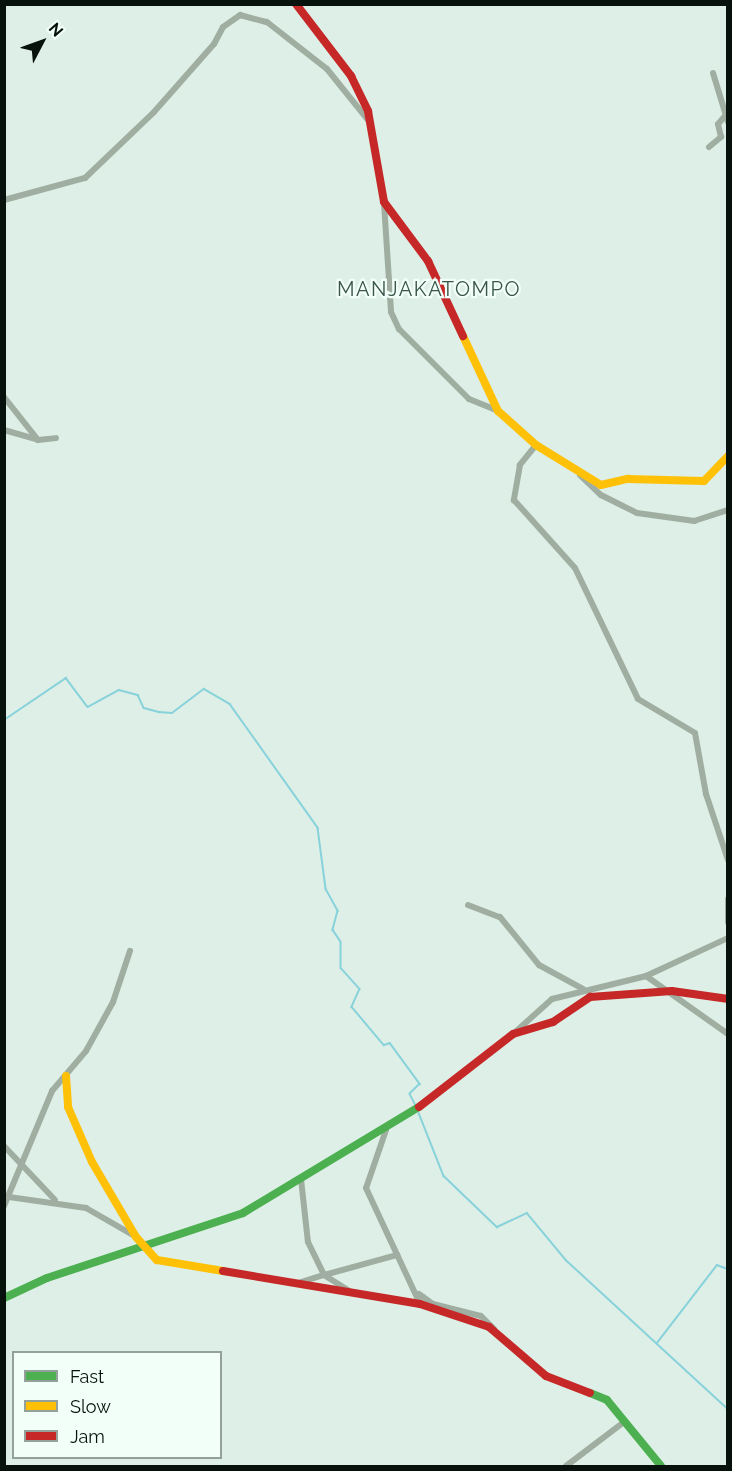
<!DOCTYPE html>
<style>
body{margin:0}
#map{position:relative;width:732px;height:1471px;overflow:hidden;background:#ddefe6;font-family:Raleway,sans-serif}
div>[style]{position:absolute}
.stream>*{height:1.5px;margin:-0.75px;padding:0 0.75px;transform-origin:0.75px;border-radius:0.75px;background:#88d2db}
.street>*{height:6px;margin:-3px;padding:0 3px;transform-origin:3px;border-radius:3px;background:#9faea0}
.fast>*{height:8px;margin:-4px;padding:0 4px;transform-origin:4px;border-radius:4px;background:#4caf50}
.slow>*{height:8px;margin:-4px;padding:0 4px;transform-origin:4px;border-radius:4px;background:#ffc107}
.jam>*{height:8px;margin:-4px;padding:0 4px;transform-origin:4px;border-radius:4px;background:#c62828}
span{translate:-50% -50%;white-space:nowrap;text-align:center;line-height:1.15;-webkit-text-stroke:4.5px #f2fef8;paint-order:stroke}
.quarter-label{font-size:20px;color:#3a5649;letter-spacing:1.5px}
.frame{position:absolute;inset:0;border:6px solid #07120d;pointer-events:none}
.legend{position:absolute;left:12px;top:1351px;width:210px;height:108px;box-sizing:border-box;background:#f2fef8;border:2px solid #94a09a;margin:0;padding:8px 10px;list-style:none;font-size:18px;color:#07120d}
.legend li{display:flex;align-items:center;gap:12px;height:30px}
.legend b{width:30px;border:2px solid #94a09a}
.north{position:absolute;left:12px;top:12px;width:60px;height:60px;-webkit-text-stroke:4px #f2fef8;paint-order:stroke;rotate:49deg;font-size:16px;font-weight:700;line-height:24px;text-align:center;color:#07120d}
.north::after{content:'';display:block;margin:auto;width:21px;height:27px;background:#07120d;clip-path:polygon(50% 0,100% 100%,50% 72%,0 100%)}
</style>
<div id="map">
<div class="stream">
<i style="left:4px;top:720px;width:75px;rotate:-34.1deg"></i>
<i style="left:66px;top:678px;width:36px;rotate:53deg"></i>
<i style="left:88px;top:707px;width:35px;rotate:-29deg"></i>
<i style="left:119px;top:690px;width:20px;rotate:15deg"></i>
<i style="left:138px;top:695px;width:14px;rotate:65deg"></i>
<i style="left:144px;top:708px;width:16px;rotate:15deg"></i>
<i style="left:159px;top:712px;width:13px;rotate:4deg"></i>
<i style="left:172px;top:713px;width:40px;rotate:-37deg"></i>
<i style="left:204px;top:689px;width:30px;rotate:30deg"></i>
<i style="left:230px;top:704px;width:152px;rotate:54.6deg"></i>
<i style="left:318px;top:828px;width:62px;rotate:82.5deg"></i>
<i style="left:326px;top:889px;width:25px;rotate:61deg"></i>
<i style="left:338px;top:911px;width:20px;rotate:105deg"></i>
<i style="left:333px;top:930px;width:14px;rotate:56deg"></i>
<i style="left:341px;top:942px;width:26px;rotate:90deg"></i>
<i style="left:341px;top:968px;width:28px;rotate:48deg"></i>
<i style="left:360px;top:989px;width:20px;rotate:114deg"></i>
<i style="left:352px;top:1007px;width:50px;rotate:49.9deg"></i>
<i style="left:384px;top:1045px;width:6px;rotate:-18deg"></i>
<i style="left:390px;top:1043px;width:51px;rotate:53.8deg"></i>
<i style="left:420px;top:1084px;width:14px;rotate:135deg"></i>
<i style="left:410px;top:1094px;width:13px;rotate:63deg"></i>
<i style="left:419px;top:1113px;width:68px;rotate:68.4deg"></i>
<i style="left:444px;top:1176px;width:74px;rotate:43.9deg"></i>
<i style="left:497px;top:1227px;width:33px;rotate:-25deg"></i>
<i style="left:527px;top:1213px;width:61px;rotate:50.3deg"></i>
<i style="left:566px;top:1260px;width:220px;rotate:42.6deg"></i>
<i style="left:657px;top:1343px;width:98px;rotate:-52.4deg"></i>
<i style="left:717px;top:1265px;width:12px;rotate:20deg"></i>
</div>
<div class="street">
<i style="left:713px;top:73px;width:51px;rotate:73deg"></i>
<i style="left:709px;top:147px;width:16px;rotate:-40deg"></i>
<i style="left:721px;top:137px;width:13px;rotate:-103deg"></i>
<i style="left:718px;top:124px;width:9px;rotate:-49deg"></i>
<i style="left:4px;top:200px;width:84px;rotate:-15.2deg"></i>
<i style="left:85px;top:178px;width:95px;rotate:-43.7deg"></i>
<i style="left:154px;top:112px;width:91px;rotate:-48.6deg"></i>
<i style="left:214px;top:44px;width:19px;rotate:-62deg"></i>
<i style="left:223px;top:27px;width:21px;rotate:-35deg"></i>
<i style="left:240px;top:15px;width:28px;rotate:15deg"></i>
<i style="left:267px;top:22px;width:76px;rotate:38.1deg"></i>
<i style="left:327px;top:69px;width:65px;rotate:51.2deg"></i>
<i style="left:384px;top:203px;width:109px;rotate:86.3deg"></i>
<i style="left:391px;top:312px;width:19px;rotate:65deg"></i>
<i style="left:399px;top:329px;width:99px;rotate:45deg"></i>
<i style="left:469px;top:399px;width:31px;rotate:22deg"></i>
<i style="left:4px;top:397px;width:55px;rotate:51.7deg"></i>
<i style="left:4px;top:430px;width:35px;rotate:16deg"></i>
<i style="left:38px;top:440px;width:18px;rotate:-6deg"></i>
<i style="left:536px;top:445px;width:26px;rotate:129deg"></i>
<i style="left:520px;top:465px;width:36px;rotate:100deg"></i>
<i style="left:514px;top:500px;width:91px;rotate:48.1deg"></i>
<i style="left:575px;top:568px;width:145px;rotate:64.3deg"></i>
<i style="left:638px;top:699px;width:66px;rotate:30.8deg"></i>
<i style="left:695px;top:733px;width:62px;rotate:79.8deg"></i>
<i style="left:706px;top:794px;width:70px;rotate:71.6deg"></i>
<i style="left:580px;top:475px;width:29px;rotate:44deg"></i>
<i style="left:601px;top:495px;width:40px;rotate:26.6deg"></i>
<i style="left:637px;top:513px;width:58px;rotate:8deg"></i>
<i style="left:694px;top:521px;width:36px;rotate:-18deg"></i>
<i style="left:728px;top:899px;width:23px;rotate:90deg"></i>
<i style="left:468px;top:905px;width:34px;rotate:21deg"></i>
<i style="left:500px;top:917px;width:62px;rotate:50.9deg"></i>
<i style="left:539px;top:965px;width:50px;rotate:28.6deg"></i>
<i style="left:646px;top:976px;width:100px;rotate:35.3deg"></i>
<i style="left:513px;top:1034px;width:52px;rotate:-41.9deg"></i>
<i style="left:552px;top:999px;width:97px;rotate:-13.7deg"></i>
<i style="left:646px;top:976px;width:90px;rotate:-24.9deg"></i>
<i style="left:386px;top:1130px;width:61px;rotate:109deg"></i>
<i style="left:366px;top:1188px;width:128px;rotate:65deg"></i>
<i style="left:4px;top:1146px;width:74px;rotate:46.6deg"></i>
<i style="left:301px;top:1179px;width:63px;rotate:83.7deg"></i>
<i style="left:308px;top:1242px;width:37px;rotate:64deg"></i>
<i style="left:324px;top:1275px;width:76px;rotate:-15.3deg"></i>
<i style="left:9px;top:1197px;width:78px;rotate:8.1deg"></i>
<i style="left:86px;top:1208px;width:54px;rotate:29.9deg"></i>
<i style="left:4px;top:1206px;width:125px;rotate:-67.3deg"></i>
<i style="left:52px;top:1091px;width:52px;rotate:-49.6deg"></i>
<i style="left:86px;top:1051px;width:56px;rotate:-61.1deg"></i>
<i style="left:113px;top:1002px;width:54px;rotate:-71.6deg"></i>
<i style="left:301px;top:1282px;width:24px;rotate:-17deg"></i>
<i style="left:324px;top:1275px;width:31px;rotate:32deg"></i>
<i style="left:419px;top:1294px;width:17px;rotate:36deg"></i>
<i style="left:433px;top:1304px;width:49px;rotate:14deg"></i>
<i style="left:481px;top:1316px;width:18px;rotate:45deg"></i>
<i style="left:566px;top:1466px;width:73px;rotate:-37.2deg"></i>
</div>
<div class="fast">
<i style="left:4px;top:1298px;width:47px;rotate:-24.9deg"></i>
<i style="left:47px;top:1278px;width:206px;rotate:-18.3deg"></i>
<i style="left:243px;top:1213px;width:205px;rotate:-31.1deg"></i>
<i style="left:590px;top:1393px;width:18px;rotate:22deg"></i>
<i style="left:607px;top:1400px;width:85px;rotate:50.7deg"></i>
</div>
<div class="slow">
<i style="left:463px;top:336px;width:83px;rotate:65deg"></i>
<i style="left:498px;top:411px;width:51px;rotate:41.8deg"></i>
<i style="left:536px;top:445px;width:76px;rotate:31.6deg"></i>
<i style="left:601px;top:485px;width:28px;rotate:-13deg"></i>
<i style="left:628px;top:479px;width:76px;rotate:1.5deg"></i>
<i style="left:704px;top:481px;width:35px;rotate:-46deg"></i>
<i style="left:66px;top:1076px;width:31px;rotate:86deg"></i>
<i style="left:68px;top:1107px;width:60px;rotate:66.4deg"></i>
<i style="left:92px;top:1162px;width:87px;rotate:59.6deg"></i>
<i style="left:136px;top:1237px;width:31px;rotate:48deg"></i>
<i style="left:157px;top:1260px;width:67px;rotate:9.5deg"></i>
</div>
<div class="jam">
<i style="left:296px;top:4px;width:91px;rotate:52.6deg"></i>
<i style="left:351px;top:76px;width:39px;rotate:64deg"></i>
<i style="left:368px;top:111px;width:92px;rotate:80deg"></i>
<i style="left:384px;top:202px;width:74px;rotate:53.3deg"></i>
<i style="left:428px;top:261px;width:83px;rotate:65deg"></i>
<i style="left:419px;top:1107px;width:119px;rotate:-37.8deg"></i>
<i style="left:513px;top:1034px;width:42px;rotate:-16.7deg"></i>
<i style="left:553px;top:1022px;width:45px;rotate:-34deg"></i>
<i style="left:590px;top:997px;width:82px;rotate:-4.2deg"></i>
<i style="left:672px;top:991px;width:57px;rotate:8.1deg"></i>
<i style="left:223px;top:1271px;width:200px;rotate:9.5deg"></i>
<i style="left:420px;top:1304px;width:73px;rotate:18.4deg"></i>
<i style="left:489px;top:1327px;width:75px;rotate:40.7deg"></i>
<i style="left:546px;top:1376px;width:47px;rotate:21.1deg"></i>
</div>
<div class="quarter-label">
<span style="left:429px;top:289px">MANJAKATOMPO</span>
</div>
<div class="frame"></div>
<ul class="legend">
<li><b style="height:8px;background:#4caf50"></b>Fast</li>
<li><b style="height:8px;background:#ffc107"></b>Slow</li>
<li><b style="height:8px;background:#c62828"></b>Jam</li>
</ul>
<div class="north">N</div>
</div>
